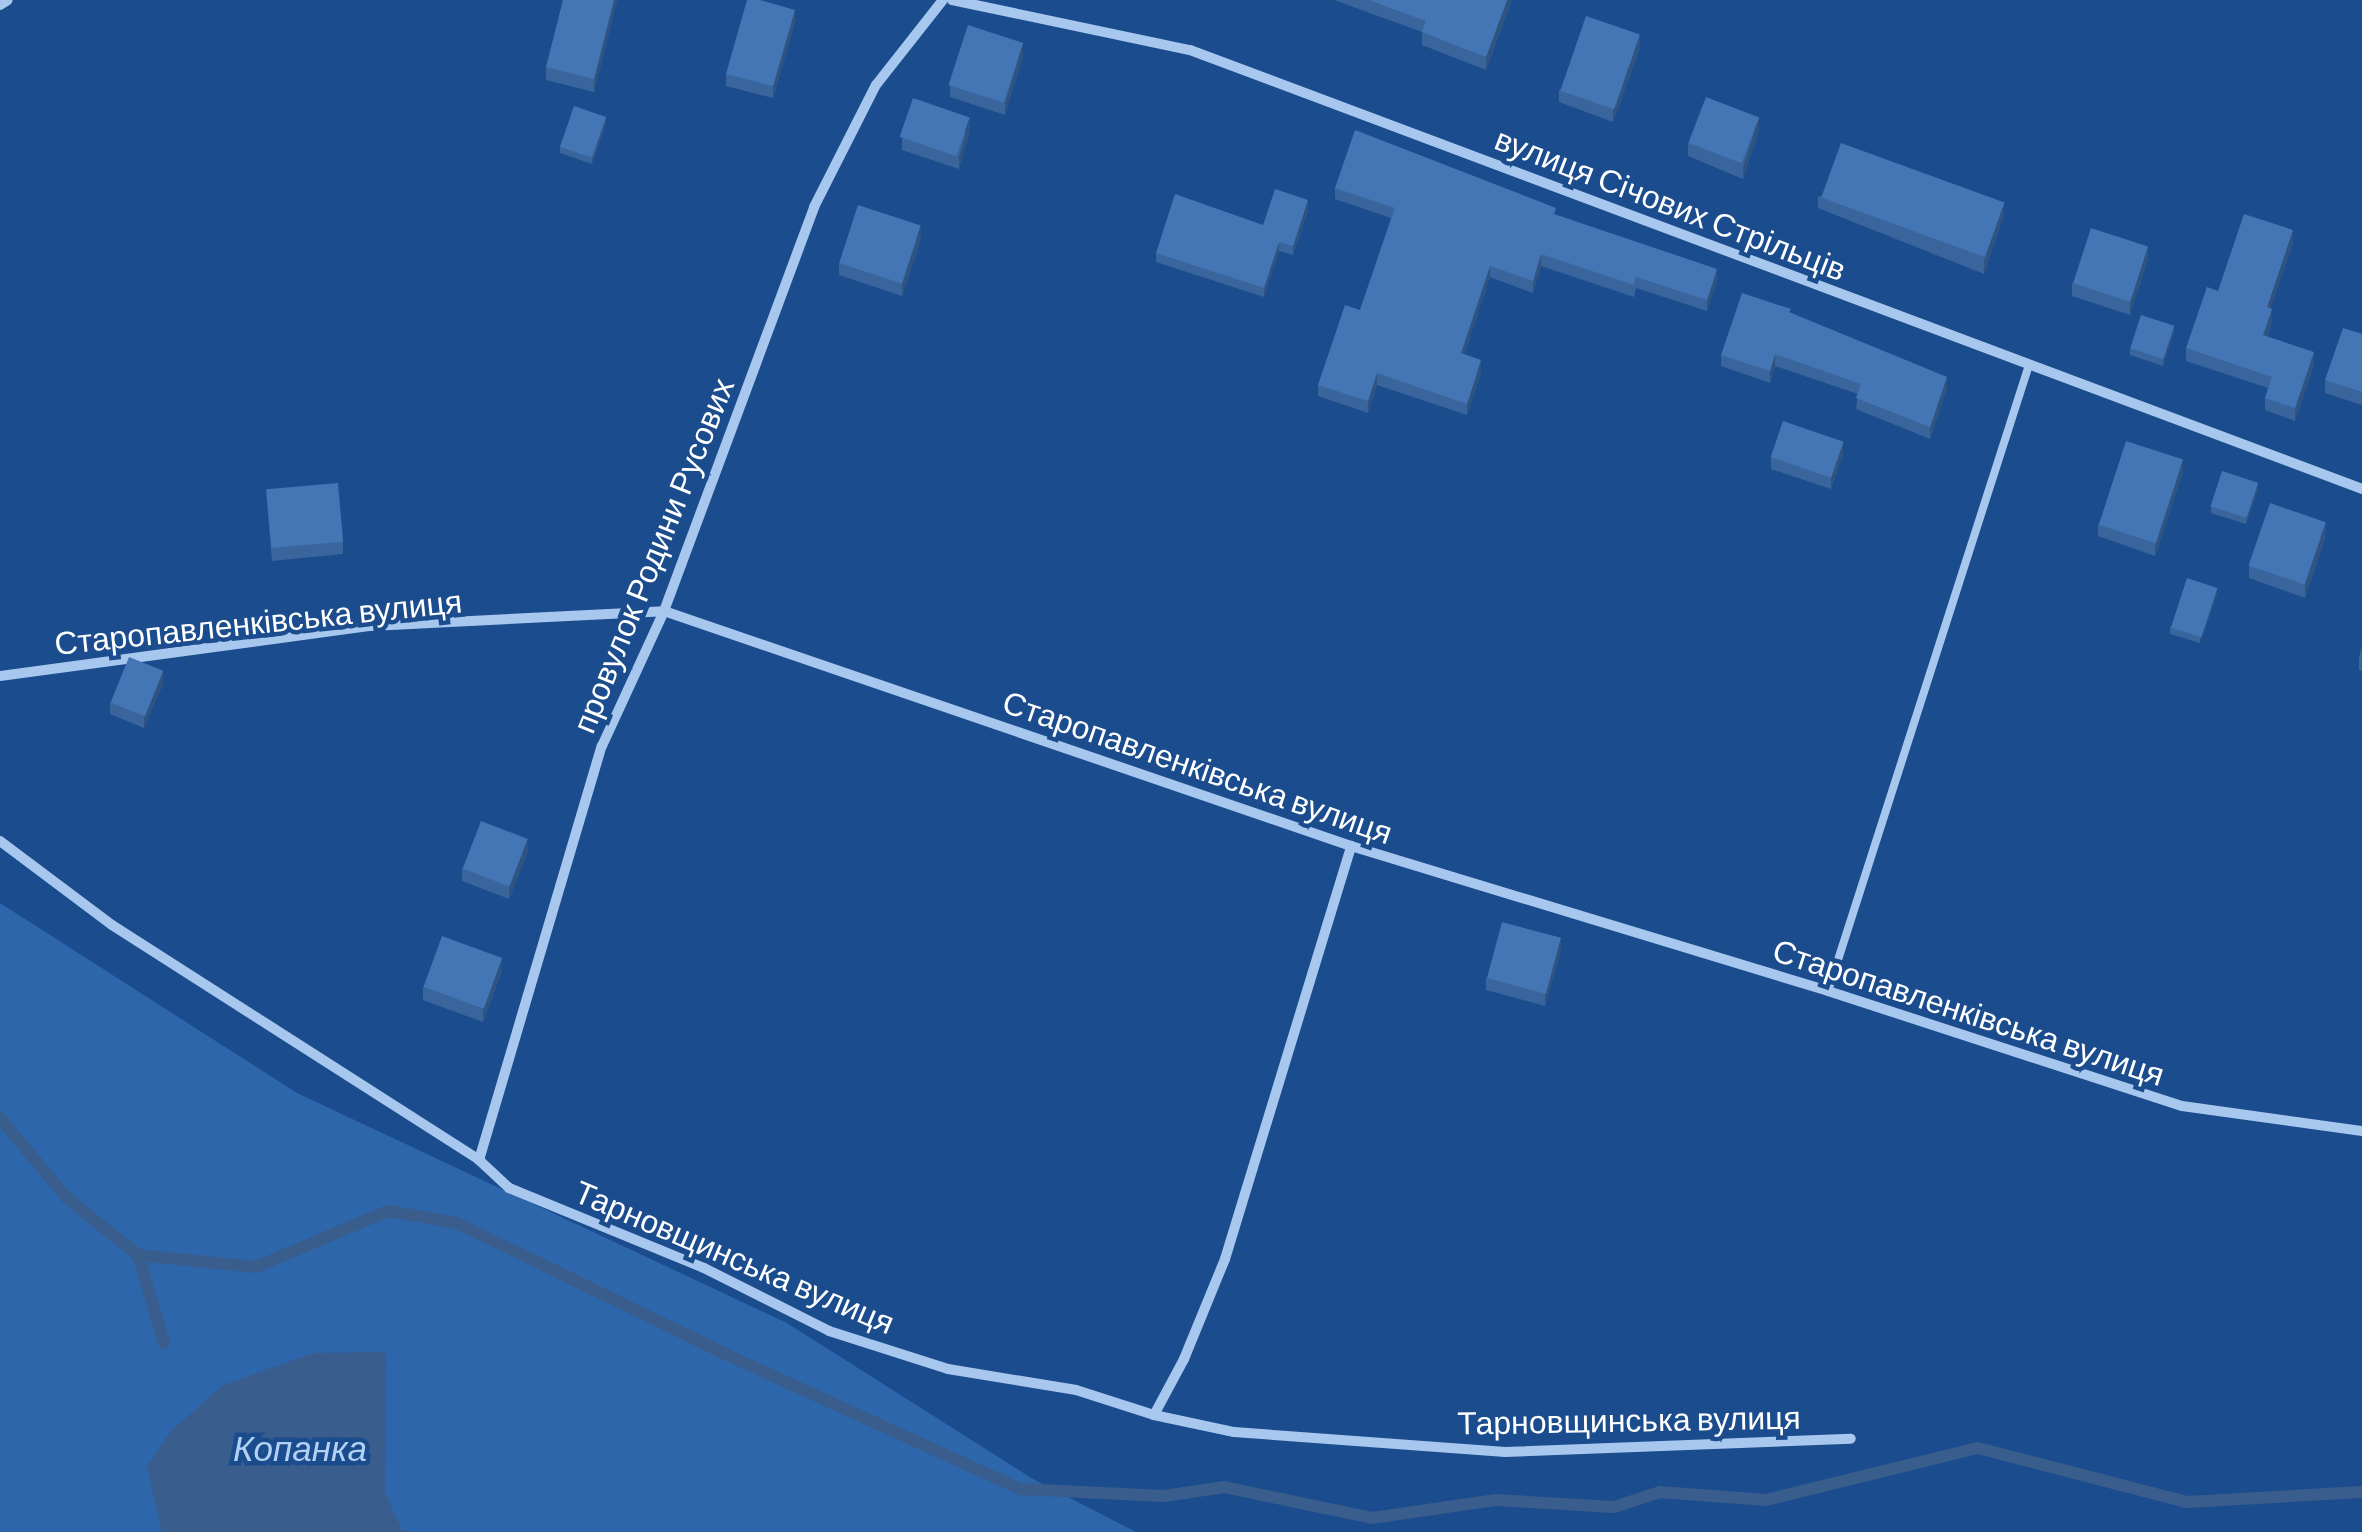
<!DOCTYPE html>
<meta charset="utf-8">
<style>
body{margin:0}
#map{position:relative;width:2362px;height:1532px;overflow:hidden;background:#1b4c8d;font-family:Barlow,sans-serif}
div>[style]{position:absolute}
.green>*{inset:0;background:#2e66ab}
.water>*{inset:0;background:#395d8c}
.stream>*{height:12px;margin:-6px;padding:0 6px;transform-origin:6px;border-radius:6px;background:#395d8c}
.lane>*{height:8px;margin:-4px;padding:0 4px;transform-origin:4px;border-radius:4px;background:#a7c7ee}
.street>*{height:10px;margin:-5px;padding:0 5px;transform-origin:5px;border-radius:5px;background:#a7c7ee}
.wall>*{inset:0;background:#3a659c}
.shaded-wall>*{inset:0;background:#30537f}
.building>*{inset:0;background:#4476b5;transform-origin:0 0}
span{translate:-50% -50%;white-space:nowrap;text-align:center;line-height:1.15;-webkit-text-stroke:9px #1b4c8d;paint-order:stroke}
.street-label{font-size:32px;color:#fff}
.water-label{font-size:35px;color:#b3d1f5;font-style:italic}
</style>
<div id="map">
<div class="green">
<i style="clip-path:polygon(0 903px,297px 1093px,787px 1323px,1033px 1479px,1136px 1532px,0 1532px)"></i>
</div>
<div class="water">
<i style="clip-path:polygon(386px 1352px,385px 1493px,402px 1530px,414px 1532px,162px 1532px,147px 1467px,171px 1431px,223px 1385px,314px 1353px)"></i>
</div>
<div class="stream">
<i style="left:0;top:1118px;width:103px;rotate:50.1deg"></i>
<i style="left:66px;top:1197px;width:92px;rotate:38.9deg"></i>
<i style="left:138px;top:1255px;width:119px;rotate:5.8deg"></i>
<i style="left:256px;top:1267px;width:143px;rotate:-23deg"></i>
<i style="left:388px;top:1211px;width:70px;rotate:9.9deg"></i>
<i style="left:457px;top:1223px;width:296px;rotate:26deg"></i>
<i style="left:723px;top:1353px;width:327px;rotate:24.6deg"></i>
<i style="left:1020px;top:1489px;width:144px;rotate:2.8deg"></i>
<i style="left:1164px;top:1496px;width:61px;rotate:-8.5deg"></i>
<i style="left:1224px;top:1487px;width:151px;rotate:11.8deg"></i>
<i style="left:1372px;top:1518px;width:124px;rotate:-8.3deg"></i>
<i style="left:1495px;top:1500px;width:119px;rotate:3.4deg"></i>
<i style="left:1614px;top:1507px;width:48px;rotate:-18.1deg"></i>
<i style="left:1660px;top:1492px;width:106px;rotate:4.3deg"></i>
<i style="left:1766px;top:1500px;width:218px;rotate:-13.8deg"></i>
<i style="left:1978px;top:1448px;width:216px;rotate:14.5deg"></i>
<i style="left:2187px;top:1502px;width:175px;rotate:-3.3deg"></i>
<i style="left:138px;top:1255px;width:92px;rotate:73.5deg"></i>
</div>
<div class="lane">
<i style="left:1828px;top:991px;width:657px;rotate:-72.2deg"></i>
</div>
<div class="street">
<i style="left:952px;top:0;width:243px;rotate:11.9deg"></i>
<i style="left:1190px;top:50px;width:1252px;rotate:20.53deg"></i>
<i style="left:0;top:5px;width:9px;rotate:-32deg"></i>
<i style="left:0;top:676px;width:374px;rotate:-7.7deg"></i>
<i style="left:371px;top:626px;width:293px;rotate:-2.9deg"></i>
<i style="left:664px;top:611px;width:726px;rotate:18.88deg"></i>
<i style="left:1351px;top:846px;width:499px;rotate:16.9deg"></i>
<i style="left:1828px;top:991px;width:372px;rotate:18deg"></i>
<i style="left:2182px;top:1106px;width:182px;rotate:7.9deg"></i>
<i style="left:0;top:841px;width:140px;rotate:36.9deg"></i>
<i style="left:112px;top:925px;width:436px;rotate:32.6deg"></i>
<i style="left:479px;top:1160px;width:41px;rotate:43deg"></i>
<i style="left:509px;top:1188px;width:211px;rotate:22.3deg"></i>
<i style="left:704px;top:1268px;width:140px;rotate:26.7deg"></i>
<i style="left:829px;top:1331px;width:125px;rotate:17.7deg"></i>
<i style="left:948px;top:1369px;width:130px;rotate:9.3deg"></i>
<i style="left:1076px;top:1390px;width:82px;rotate:17.8deg"></i>
<i style="left:1154px;top:1415px;width:82px;rotate:12deg"></i>
<i style="left:1234px;top:1432px;width:272px;rotate:4.2deg"></i>
<i style="left:1505px;top:1452px;width:346px;rotate:-2.2deg"></i>
<i style="left:479px;top:1160px;width:432px;rotate:-73.5deg"></i>
<i style="left:602px;top:746px;width:149px;rotate:-65.3deg"></i>
<i style="left:664px;top:611px;width:431px;rotate:-69.6deg"></i>
<i style="left:814px;top:207px;width:137px;rotate:-63.1deg"></i>
<i style="left:876px;top:85px;width:108px;rotate:-51.8deg"></i>
<i style="left:1154px;top:1415px;width:64px;rotate:-61.8deg"></i>
<i style="left:1184px;top:1359px;width:108px;rotate:-67.7deg"></i>
<i style="left:1225px;top:1259px;width:432px;rotate:-73deg"></i>
</div>
<div class="wall">
<i style="clip-path:polygon(617px 0,594px 92px,546px 80px,546px 67px)"></i>
<i style="clip-path:polygon(1334px 0,1512px 0,1486px 70px,1422px 45px,1422px 32px)"></i>
<i style="clip-path:polygon(795px 22px,773px 98px,726px 86px,726px 74px)"></i>
<i style="clip-path:polygon(1640px 48px,1613px 122px,1559px 102px,1559px 90px)"></i>
<i style="clip-path:polygon(1023px 56px,1005px 115px,950px 97px,950px 85px)"></i>
<i style="clip-path:polygon(606px 124px,592px 164px,560px 153px,560px 147px)"></i>
<i style="clip-path:polygon(1759px 130px,1743px 179px,1688px 156px,1688px 143px)"></i>
<i style="clip-path:polygon(970px 131px,959px 169px,902px 150px,902px 137px)"></i>
<i style="clip-path:polygon(1335px 188px,1556px 215px,1717px 280px,1707px 311px,1636px 288px,1634px 297px,1541px 266px,1533px 293px,1490px 277px,1464px 355px,1481px 372px,1467px 415px,1377px 385px,1368px 413px,1318px 396px,1318px 385px,1360px 310px,1391px 218px,1335px 199px)"></i>
<i style="clip-path:polygon(1818px 196px,2004px 215px,1984px 274px,1818px 208px)"></i>
<i style="clip-path:polygon(1308px 210px,1293px 255px,1279px 251px,1264px 297px,1156px 262px,1156px 253px,1263px 225px)"></i>
<i style="clip-path:polygon(921px 239px,902px 296px,839px 275px,839px 263px)"></i>
<i style="clip-path:polygon(2293px 243px,2270px 308px,2272px 321px,2267px 337px,2314px 365px,2295px 421px,2265px 410px,2265px 398px,2268px 388px,2186px 361px,2186px 348px,2218px 291px)"></i>
<i style="clip-path:polygon(2148px 259px,2130px 315px,2072px 296px,2072px 283px)"></i>
<i style="clip-path:polygon(1791px 313px,1947px 389px,1930px 439px,1856px 409px,1858px 394px,1775px 366px,1770px 383px,1721px 366px,1721px 355px)"></i>
<i style="clip-path:polygon(2174px 332px,2163px 366px,2130px 355px,2130px 348px)"></i>
<i style="clip-path:polygon(2362px 334px,2362px 405px,2325px 393px,2325px 380px)"></i>
<i style="clip-path:polygon(1843px 454px,1831px 489px,1771px 469px,1771px 457px)"></i>
<i style="clip-path:polygon(2183px 472px,2155px 556px,2098px 536px,2098px 524px)"></i>
<i style="clip-path:polygon(2258px 489px,2246px 524px,2211px 513px,2211px 506px)"></i>
<i style="clip-path:polygon(266px 490px,343px 542px,343px 554px,272px 561px)"></i>
<i style="clip-path:polygon(2326px 535px,2305px 598px,2249px 578px,2249px 566px)"></i>
<i style="clip-path:polygon(2217px 594px,2200px 643px,2170px 634px,2170px 627px)"></i>
<i style="clip-path:polygon(2362px 647px,2362px 671px,2359px 670px,2359px 657px)"></i>
<i style="clip-path:polygon(163px 684px,144px 728px,110px 714px,110px 702px)"></i>
<i style="clip-path:polygon(528px 852px,509px 899px,462px 881px,462px 868px)"></i>
<i style="clip-path:polygon(1561px 950px,1545px 1006px,1486px 990px,1486px 978px)"></i>
<i style="clip-path:polygon(502px 971px,483px 1022px,423px 1000px,423px 987px)"></i>
</div>
<div class="shaded-wall">
<i style="clip-path:polygon(614px 0,617px 0,594px 92px,594px 79px)"></i>
<i style="clip-path:polygon(1507px 0,1512px 0,1486px 70px,1486px 57px)"></i>
<i style="clip-path:polygon(795px 10px,795px 22px,773px 98px,773px 86px)"></i>
<i style="clip-path:polygon(1640px 35px,1640px 48px,1613px 122px,1613px 110px)"></i>
<i style="clip-path:polygon(1023px 43px,1023px 56px,1005px 115px,1005px 103px)"></i>
<i style="clip-path:polygon(606px 117px,606px 124px,592px 164px,592px 158px)"></i>
<i style="clip-path:polygon(1759px 117px,1759px 130px,1743px 179px,1743px 167px)"></i>
<i style="clip-path:polygon(970px 118px,970px 131px,959px 169px,959px 157px)"></i>
<i style="clip-path:polygon(1308px 200px,1308px 210px,1293px 255px,1293px 246px)"></i>
<i style="clip-path:polygon(2004px 203px,2004px 215px,1984px 274px,1984px 261px)"></i>
<i style="clip-path:polygon(921px 226px,921px 239px,902px 296px,902px 284px)"></i>
<i style="clip-path:polygon(2293px 230px,2293px 243px,2267px 319px,2267px 307px)"></i>
<i style="clip-path:polygon(1279px 242px,1279px 251px,1264px 297px,1264px 288px)"></i>
<i style="clip-path:polygon(2148px 246px,2148px 259px,2130px 315px,2130px 302px)"></i>
<i style="clip-path:polygon(1541px 254px,1541px 266px,1533px 293px,1533px 281px)"></i>
<i style="clip-path:polygon(1490px 266px,1490px 277px,1461px 365px,1461px 353px)"></i>
<i style="clip-path:polygon(1717px 269px,1717px 280px,1707px 311px,1707px 300px)"></i>
<i style="clip-path:polygon(2272px 309px,2272px 321px,2263px 348px,2263px 335px)"></i>
<i style="clip-path:polygon(2174px 326px,2174px 332px,2163px 366px,2163px 359px)"></i>
<i style="clip-path:polygon(2314px 352px,2314px 365px,2295px 421px,2295px 408px)"></i>
<i style="clip-path:polygon(1775px 354px,1775px 366px,1770px 383px,1770px 371px)"></i>
<i style="clip-path:polygon(1481px 360px,1481px 372px,1467px 415px,1467px 404px)"></i>
<i style="clip-path:polygon(1377px 373px,1377px 385px,1368px 413px,1368px 401px)"></i>
<i style="clip-path:polygon(1947px 377px,1947px 389px,1930px 439px,1930px 427px)"></i>
<i style="clip-path:polygon(1843px 442px,1843px 454px,1831px 489px,1831px 476px)"></i>
<i style="clip-path:polygon(2183px 460px,2183px 472px,2155px 556px,2155px 543px)"></i>
<i style="clip-path:polygon(2258px 483px,2258px 489px,2246px 524px,2246px 518px)"></i>
<i style="clip-path:polygon(2326px 522px,2326px 535px,2305px 598px,2305px 585px)"></i>
<i style="clip-path:polygon(2217px 588px,2217px 594px,2200px 643px,2200px 637px)"></i>
<i style="clip-path:polygon(163px 671px,163px 684px,144px 728px,144px 716px)"></i>
<i style="clip-path:polygon(528px 839px,528px 852px,509px 899px,509px 887px)"></i>
<i style="clip-path:polygon(1561px 938px,1561px 950px,1545px 1006px,1545px 994px)"></i>
<i style="clip-path:polygon(502px 958px,502px 971px,483px 1022px,483px 1010px)"></i>
</div>
<div class="building">
<i style="clip-path:polygon(563px 0,614px 0,594px 79px,546px 67px)"></i>
<i style="clip-path:polygon(747px 0,760px 0,795px 10px,773px 86px,726px 74px)"></i>
<i style="clip-path:polygon(1369px 0,1507px 0,1486px 57px,1422px 32px,1426px 21px)"></i>
<i style="left:1586px;top:16px;width:57px;height:79px;rotate:19deg"></i>
<i style="left:968px;top:25px;width:58px;height:63px;rotate:18deg"></i>
<i style="left:1706px;top:97px;width:57px;height:49px;rotate:21deg"></i>
<i style="left:913px;top:98px;width:60px;height:41px;rotate:19deg"></i>
<i style="left:574px;top:106px;width:34px;height:43px;rotate:19deg"></i>
<i style="clip-path:polygon(1355px 130px,1556px 208px,1554px 214px,1717px 269px,1707px 300px,1636px 277px,1634px 285px,1541px 254px,1533px 281px,1490px 266px,1461px 353px,1481px 360px,1467px 404px,1377px 373px,1368px 401px,1318px 385px,1345px 305px,1360px 310px,1395px 208px,1335px 188px)"></i>
<i style="left:1841px;top:143px;width:174px;height:58px;rotate:20deg"></i>
<i style="clip-path:polygon(1275px 189px,1308px 200px,1293px 246px,1279px 242px,1264px 288px,1156px 253px,1175px 194px,1263px 225px)"></i>
<i style="left:858px;top:205px;width:66px;height:61px;rotate:18deg"></i>
<i style="clip-path:polygon(2244px 214px,2293px 230px,2267px 307px,2272px 309px,2263px 335px,2314px 352px,2295px 408px,2265px 398px,2272px 377px,2186px 348px,2207px 287px,2218px 291px)"></i>
<i style="left:2091px;top:228px;width:60px;height:58px;rotate:18deg"></i>
<i style="clip-path:polygon(1742px 293px,1791px 309px,1789px 312px,1947px 377px,1930px 427px,1856px 398px,1861px 384px,1775px 354px,1770px 371px,1721px 355px)"></i>
<i style="left:2141px;top:315px;width:35px;height:35px;rotate:18deg"></i>
<i style="clip-path:polygon(2343px 328px,2362px 334px,2362px 392px,2325px 380px)"></i>
<i style="left:1783px;top:421px;width:64px;height:38px;rotate:19deg"></i>
<i style="left:2126px;top:441px;width:60px;height:88px;rotate:18deg"></i>
<i style="left:2222px;top:471px;width:38px;height:37px;rotate:18deg"></i>
<i style="left:338px;top:483px;width:59px;height:72px;rotate:85deg"></i>
<i style="left:2270px;top:503px;width:59px;height:66px;rotate:19deg"></i>
<i style="left:2187px;top:578px;width:32px;height:52px;rotate:18deg"></i>
<i style="left:129px;top:657px;width:37px;height:49px;rotate:22deg"></i>
<i style="left:481px;top:821px;width:50px;height:51px;rotate:21deg"></i>
<i style="left:1502px;top:922px;width:61px;height:58px;rotate:15deg"></i>
<i style="left:442px;top:936px;width:64px;height:54px;rotate:20deg"></i>
</div>
<div class="street-label">
<span style="left:1671px;top:203px;rotate:21deg">вулиця Січових Стрільців</span>
<span style="left:652px;top:555px;rotate:-68deg">провулок Родини Русових</span>
<span style="left:258px;top:621px;rotate:-6deg">Старопавленківська вулиця</span>
<span style="left:1198px;top:766px;rotate:19deg">Старопавленківська вулиця</span>
<span style="left:1969px;top:1011px;rotate:18deg">Старопавленківська вулиця</span>
<span style="left:735px;top:1256px;rotate:23deg">Тарновщинська вулиця</span>
<span style="left:1629px;top:1419px;rotate:-1deg">Тарновщинська вулиця</span>
</div>
<div class="water-label">
<span style="left:300px;top:1447px">Копанка</span>
</div>
</div>
